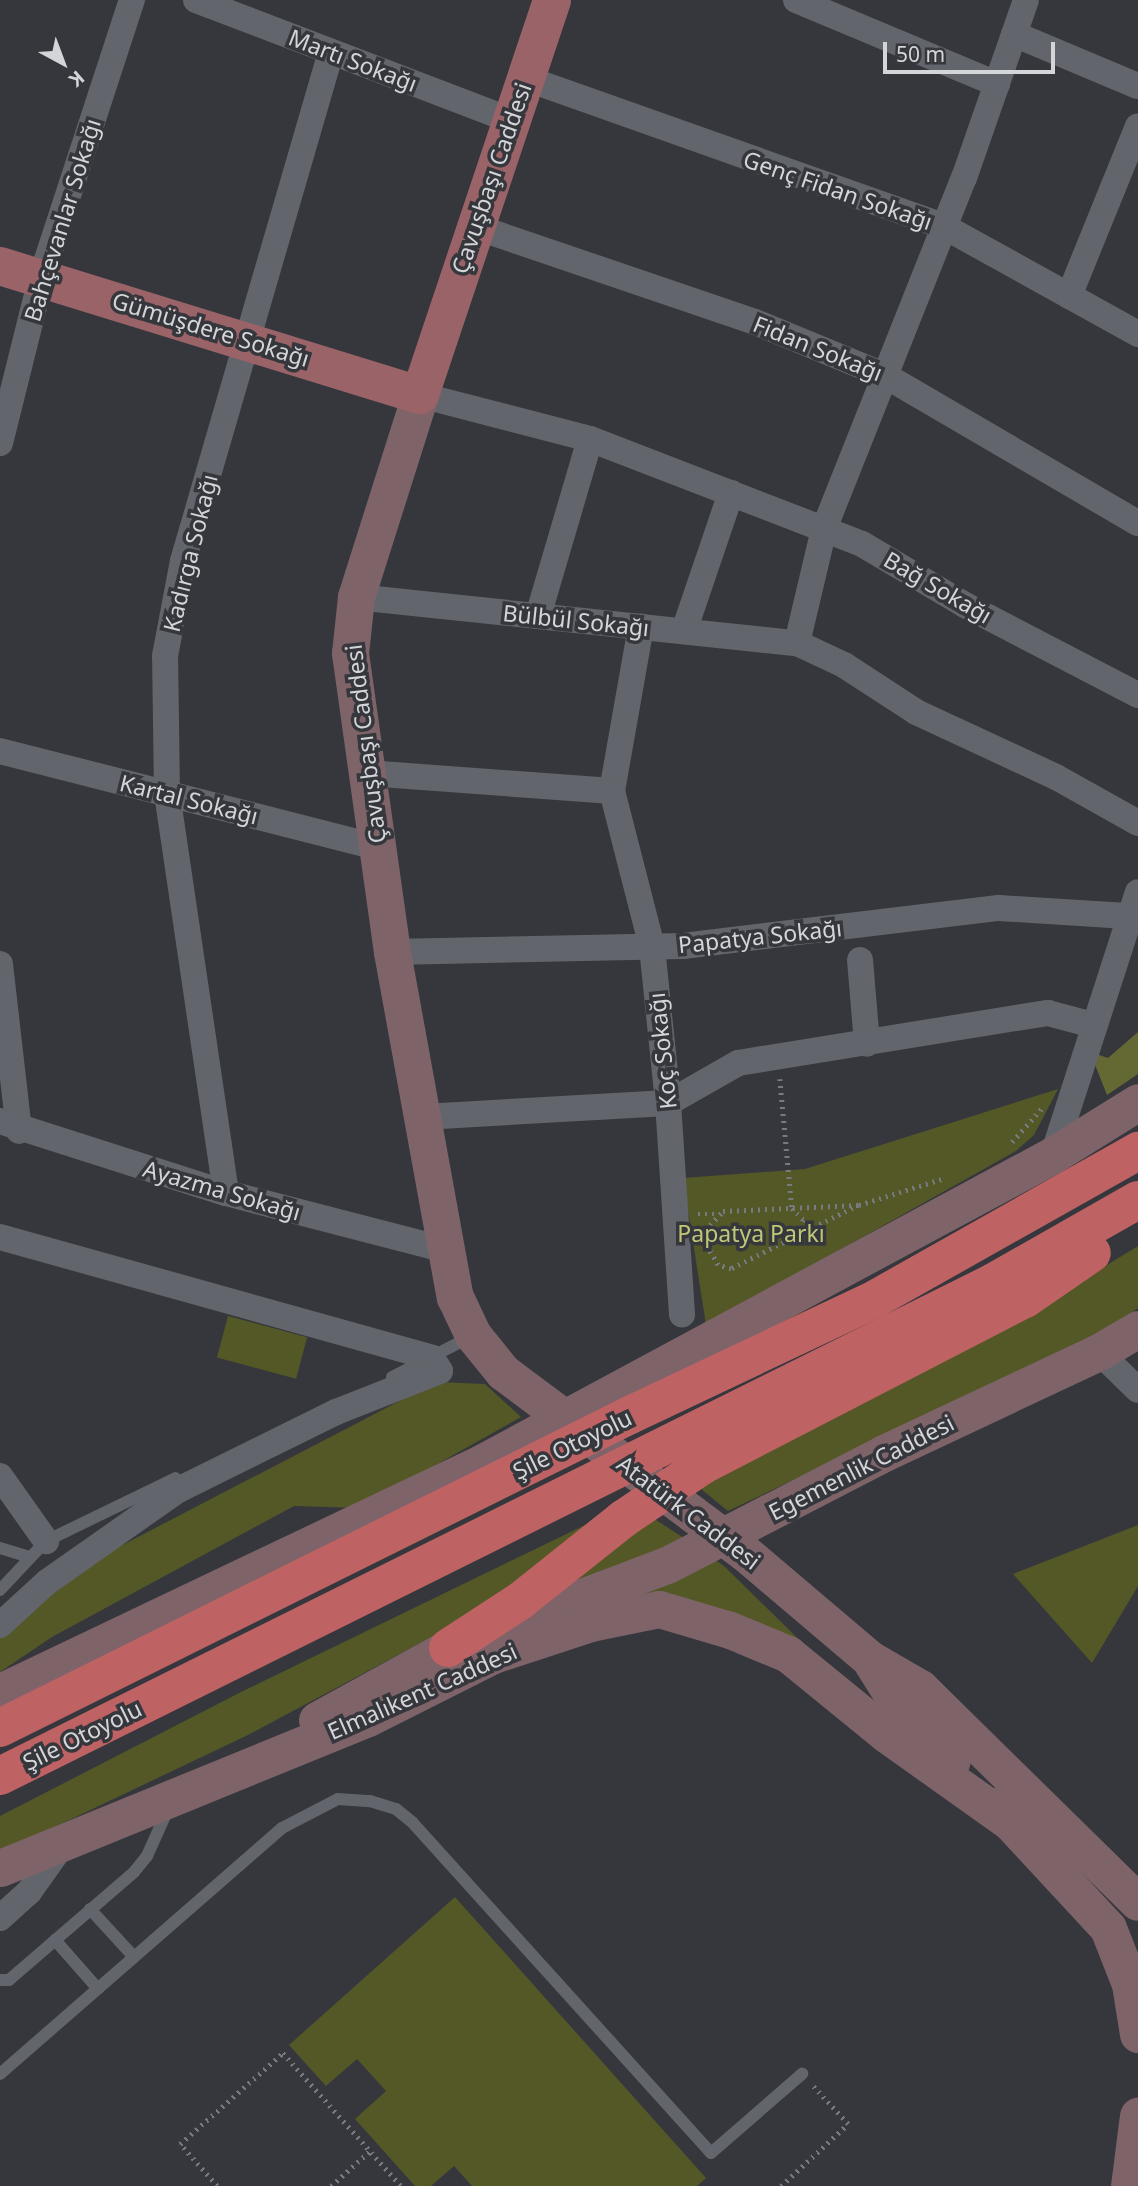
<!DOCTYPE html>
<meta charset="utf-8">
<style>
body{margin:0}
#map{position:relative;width:1138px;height:2186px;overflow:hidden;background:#35373c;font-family:"Noto Sans",sans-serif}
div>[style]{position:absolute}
.green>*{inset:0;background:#545827;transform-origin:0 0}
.forest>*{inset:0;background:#646934}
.path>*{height:4.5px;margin-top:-2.25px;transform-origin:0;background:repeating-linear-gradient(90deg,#787a7f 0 2px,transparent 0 7px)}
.lane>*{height:12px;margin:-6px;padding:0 6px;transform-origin:6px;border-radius:6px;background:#62656b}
.street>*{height:26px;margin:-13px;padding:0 13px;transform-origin:13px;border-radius:13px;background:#62656b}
.secondary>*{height:37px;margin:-18.5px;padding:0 18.5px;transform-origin:18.5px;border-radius:18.5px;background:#7e6469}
.primary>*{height:38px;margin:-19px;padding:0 19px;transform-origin:19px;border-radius:19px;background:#9a6367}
.highway>*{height:38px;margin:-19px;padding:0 19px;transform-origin:19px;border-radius:19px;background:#bf6264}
span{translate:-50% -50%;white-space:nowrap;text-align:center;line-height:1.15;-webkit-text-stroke:7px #35373c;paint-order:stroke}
.street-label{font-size:23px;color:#d3d5d8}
.park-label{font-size:23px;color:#c0c776}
.north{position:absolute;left:28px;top:28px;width:70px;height:70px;-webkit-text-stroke:5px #35373c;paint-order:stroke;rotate:139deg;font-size:19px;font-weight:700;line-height:28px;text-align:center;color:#d3d5d8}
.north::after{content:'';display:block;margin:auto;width:24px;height:32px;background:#d3d5d8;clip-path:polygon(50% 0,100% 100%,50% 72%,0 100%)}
.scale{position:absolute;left:883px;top:42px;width:172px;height:32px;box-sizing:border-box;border:4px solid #d3d5d8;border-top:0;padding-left:9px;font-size:21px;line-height:24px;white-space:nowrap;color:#d3d5d8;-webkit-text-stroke:5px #35373c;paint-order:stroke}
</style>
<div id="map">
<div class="green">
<i style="clip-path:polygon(1058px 1089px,1034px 1135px,1016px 1151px,706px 1325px,683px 1178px,805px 1169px)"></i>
<i style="clip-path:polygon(1138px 1246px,1138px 1308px,1098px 1335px,728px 1511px,695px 1484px,991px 1336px)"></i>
<i style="left:228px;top:1316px;width:82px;height:43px;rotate:15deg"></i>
<i style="clip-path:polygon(436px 1382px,485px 1384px,521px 1417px,359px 1508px,294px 1506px,52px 1637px,0 1672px,0 1634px,63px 1576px)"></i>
<i style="clip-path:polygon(622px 1507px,514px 1593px,248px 1735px,0 1853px,0 1816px,243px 1691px)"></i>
<i style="clip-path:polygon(650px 1516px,690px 1542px,535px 1603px)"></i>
<i style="clip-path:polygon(1138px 1525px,1138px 1586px,1092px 1663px,1013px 1574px)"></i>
<i style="clip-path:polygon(714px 1559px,724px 1566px,822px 1662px,592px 1608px)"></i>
<i style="clip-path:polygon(455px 1897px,706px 2178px,697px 2186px,472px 2186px,454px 2166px,431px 2186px,415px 2186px,355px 2119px,386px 2091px,357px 2059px,326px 2086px,289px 2045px)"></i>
</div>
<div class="forest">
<i style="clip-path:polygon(1138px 1032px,1138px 1074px,1107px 1095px,1090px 1052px,1108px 1058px)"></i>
</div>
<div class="path">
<i style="left:780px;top:1079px;width:130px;rotate:84.7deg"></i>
<i style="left:792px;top:1208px;width:17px;rotate:45deg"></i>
<i style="left:804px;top:1220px;width:14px;rotate:115deg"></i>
<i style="left:1012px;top:1142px;width:47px;rotate:-48.5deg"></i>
<i style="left:859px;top:1205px;width:143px;rotate:153.4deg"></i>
<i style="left:731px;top:1269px;width:14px;rotate:-163deg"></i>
<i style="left:718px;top:1265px;width:17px;rotate:-121deg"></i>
<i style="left:709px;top:1250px;width:25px;rotate:-88deg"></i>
<i style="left:710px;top:1225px;width:19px;rotate:-47deg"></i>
<i style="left:723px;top:1211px;width:136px;rotate:-2.5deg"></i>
<i style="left:859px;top:1205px;width:87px;rotate:-17.4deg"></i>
<i style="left:698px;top:1214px;width:19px"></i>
<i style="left:217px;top:2186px;width:56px;rotate:-131.4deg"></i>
<i style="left:180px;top:2144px;width:137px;rotate:-41.5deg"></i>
<i style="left:283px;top:2053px;width:178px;rotate:48.4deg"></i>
<i style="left:331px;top:2186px;width:52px;rotate:-41.9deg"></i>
<i style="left:781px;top:2186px;width:91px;rotate:-42.8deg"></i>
<i style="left:848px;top:2124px;width:53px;rotate:-132.7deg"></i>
</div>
<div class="lane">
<i style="left:392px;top:1377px;width:88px;rotate:-27.1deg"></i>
<i style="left:0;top:1548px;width:30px;rotate:17deg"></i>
<i style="left:0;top:1590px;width:67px;rotate:-46.8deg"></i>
<i style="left:46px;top:1541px;width:144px;rotate:-25.9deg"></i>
<i style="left:90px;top:1909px;width:65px;rotate:47.5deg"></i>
<i style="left:55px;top:1940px;width:65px;rotate:48.7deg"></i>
<i style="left:0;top:1980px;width:9px"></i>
<i style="left:9px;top:1980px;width:165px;rotate:-40.8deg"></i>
<i style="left:134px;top:1872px;width:21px;rotate:-51deg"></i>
<i style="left:147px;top:1856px;width:54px;rotate:-65.8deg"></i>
<i style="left:0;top:2074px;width:374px;rotate:-41.1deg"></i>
<i style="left:282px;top:1828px;width:63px;rotate:-27.4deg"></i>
<i style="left:338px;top:1799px;width:32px;rotate:4deg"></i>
<i style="left:370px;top:1801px;width:27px;rotate:17deg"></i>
<i style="left:396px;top:1809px;width:21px;rotate:39deg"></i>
<i style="left:412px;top:1822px;width:446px;rotate:47.9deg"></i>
<i style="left:711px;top:2153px;width:121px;rotate:-41deg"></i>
</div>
<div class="street">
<i style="left:196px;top:0;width:336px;rotate:20.9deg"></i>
<i style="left:796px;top:0;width:218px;rotate:22.7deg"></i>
<i style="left:1014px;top:34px;width:134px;rotate:22.8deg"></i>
<i style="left:525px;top:78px;width:446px;rotate:19.5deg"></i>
<i style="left:945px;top:227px;width:221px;rotate:29deg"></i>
<i style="left:473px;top:226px;width:298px;rotate:18.8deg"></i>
<i style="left:755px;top:322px;width:142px;rotate:22.4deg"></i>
<i style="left:886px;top:376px;width:292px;rotate:30.3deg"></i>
<i style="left:1069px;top:296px;width:183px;rotate:-67.9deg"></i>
<i style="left:420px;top:395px;width:176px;rotate:14.5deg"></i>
<i style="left:590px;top:439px;width:292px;rotate:21.1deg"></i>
<i style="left:862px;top:544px;width:120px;rotate:30.6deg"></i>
<i style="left:965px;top:605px;width:195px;rotate:27.5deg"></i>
<i style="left:0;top:443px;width:170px;rotate:-76deg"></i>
<i style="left:41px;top:278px;width:293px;rotate:-71.9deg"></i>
<i style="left:356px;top:597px;width:443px;rotate:6deg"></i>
<i style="left:797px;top:643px;width:52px;rotate:25.1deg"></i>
<i style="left:844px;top:665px;width:86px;rotate:33.1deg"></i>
<i style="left:916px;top:712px;width:154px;rotate:24.9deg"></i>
<i style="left:1056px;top:777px;width:94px;rotate:29.3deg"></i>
<i style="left:538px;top:616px;width:184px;rotate:-73.6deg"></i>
<i style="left:684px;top:631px;width:146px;rotate:-71.2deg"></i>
<i style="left:797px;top:643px;width:117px;rotate:-76.7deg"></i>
<i style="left:824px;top:529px;width:378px;rotate:-68.3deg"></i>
<i style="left:964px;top:178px;width:188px;rotate:-70.8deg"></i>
<i style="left:0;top:751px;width:389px;rotate:14.3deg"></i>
<i style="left:367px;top:773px;width:246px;rotate:4.2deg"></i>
<i style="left:612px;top:791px;width:167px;rotate:-80deg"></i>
<i style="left:612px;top:791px;width:161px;rotate:75.6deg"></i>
<i style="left:652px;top:947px;width:157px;rotate:84.1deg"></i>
<i style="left:668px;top:1103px;width:212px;rotate:86.2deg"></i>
<i style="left:392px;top:952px;width:291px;rotate:-1.2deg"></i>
<i style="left:683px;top:946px;width:318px;rotate:-6.9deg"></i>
<i style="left:999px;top:908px;width:128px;rotate:3.6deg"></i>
<i style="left:860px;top:960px;width:84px;rotate:85.2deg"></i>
<i style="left:0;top:964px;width:168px;rotate:83.5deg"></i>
<i style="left:423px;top:1117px;width:245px;rotate:-3.3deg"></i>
<i style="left:668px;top:1103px;width:81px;rotate:-29.7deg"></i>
<i style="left:738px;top:1063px;width:314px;rotate:-9.2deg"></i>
<i style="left:1048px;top:1013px;width:47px;rotate:14.9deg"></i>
<i style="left:0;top:1121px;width:237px;rotate:17.7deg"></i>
<i style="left:226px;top:1193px;width:227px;rotate:14.5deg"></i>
<i style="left:1053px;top:1155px;width:276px;rotate:-72.1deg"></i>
<i style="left:226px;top:1193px;width:403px;rotate:-98.4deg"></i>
<i style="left:167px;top:794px;width:138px;rotate:-90.8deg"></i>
<i style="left:165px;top:656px;width:97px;rotate:-79.3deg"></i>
<i style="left:183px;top:561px;width:530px;rotate:-73.79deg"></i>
<i style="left:0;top:1237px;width:449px;rotate:15.6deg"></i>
<i style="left:432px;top:1358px;width:15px;rotate:58deg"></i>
<i style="left:440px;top:1371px;width:112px;rotate:158.5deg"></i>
<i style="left:336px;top:1412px;width:176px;rotate:153.7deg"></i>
<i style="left:178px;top:1490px;width:160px;rotate:144.9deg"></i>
<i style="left:47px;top:1582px;width:64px;rotate:137.5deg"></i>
<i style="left:1099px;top:1352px;width:54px;rotate:44.3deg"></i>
<i style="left:0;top:1476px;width:80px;rotate:54.7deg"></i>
<i style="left:0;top:1918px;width:39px;rotate:-42deg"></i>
<i style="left:29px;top:1892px;width:64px;rotate:-54.6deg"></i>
</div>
<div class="secondary">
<i style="left:420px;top:395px;width:212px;rotate:107.6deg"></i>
<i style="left:356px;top:597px;width:56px;rotate:96.1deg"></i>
<i style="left:350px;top:653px;width:302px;rotate:82deg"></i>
<i style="left:392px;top:952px;width:351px;rotate:79.7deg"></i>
<i style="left:455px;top:1297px;width:42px;rotate:64.7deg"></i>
<i style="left:473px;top:1335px;width:48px;rotate:51deg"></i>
<i style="left:503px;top:1372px;width:302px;rotate:36.8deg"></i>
<i style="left:745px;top:1553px;width:164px;rotate:40.3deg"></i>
<i style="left:870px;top:1659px;width:58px;rotate:30.1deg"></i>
<i style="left:920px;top:1688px;width:305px;rotate:44.5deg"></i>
<i style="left:872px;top:1663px;width:51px;rotate:57.9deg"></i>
<i style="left:899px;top:1706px;width:76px;rotate:46.1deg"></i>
<i style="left:0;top:1692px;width:533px;rotate:-25.46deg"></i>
<i style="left:481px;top:1463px;width:650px;rotate:-28.3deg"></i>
<i style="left:1053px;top:1155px;width:100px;rotate:-31.9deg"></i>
<i style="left:317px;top:1720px;width:149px;rotate:-28.8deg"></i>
<i style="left:448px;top:1648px;width:234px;rotate:-20.8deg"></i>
<i style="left:667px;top:1565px;width:244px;rotate:-27.3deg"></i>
<i style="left:884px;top:1453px;width:238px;rotate:-25.2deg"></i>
<i style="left:1099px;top:1352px;width:45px;rotate:-30.5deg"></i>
<i style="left:995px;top:1806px;width:166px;rotate:47.2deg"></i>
<i style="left:1108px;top:1928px;width:60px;rotate:68.6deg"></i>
<i style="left:1130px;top:1984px;width:51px;rotate:80.9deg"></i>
<i style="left:0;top:1868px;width:397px;rotate:-22.2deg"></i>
<i style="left:368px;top:1718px;width:140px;rotate:-26.7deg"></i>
<i style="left:493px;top:1655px;width:103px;rotate:-18.1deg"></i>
<i style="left:591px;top:1623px;width:69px;rotate:-11.6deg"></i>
<i style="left:659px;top:1609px;width:74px;rotate:16.5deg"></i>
<i style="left:730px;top:1630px;width:63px;rotate:22.5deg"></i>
<i style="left:788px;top:1654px;width:127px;rotate:39.2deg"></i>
<i style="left:886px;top:1734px;width:152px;rotate:35.4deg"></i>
<i style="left:1129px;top:2186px;width:71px;rotate:-82.7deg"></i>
</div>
<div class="primary">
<i style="left:0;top:266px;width:439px;rotate:17.1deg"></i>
<i style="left:420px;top:395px;width:416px;rotate:-71.5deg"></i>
</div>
<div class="highway">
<i style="left:448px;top:1648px;width:86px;rotate:-33.1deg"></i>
<i style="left:520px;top:1601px;width:132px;rotate:-38.5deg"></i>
<i style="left:623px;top:1519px;width:99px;rotate:-33.9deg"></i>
<i style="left:705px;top:1464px;width:360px;rotate:-27.3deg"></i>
<i style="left:1025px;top:1299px;width:81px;rotate:-34.5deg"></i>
<i style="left:0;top:1728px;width:703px;rotate:-26.42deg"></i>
<i style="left:630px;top:1415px;width:273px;rotate:-25.3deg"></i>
<i style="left:877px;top:1298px;width:300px;rotate:-29.4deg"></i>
<i style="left:0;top:1776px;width:1106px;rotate:-26.43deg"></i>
<i style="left:990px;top:1284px;width:170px;rotate:-29.6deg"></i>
</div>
<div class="street-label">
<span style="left:353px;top:60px;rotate:21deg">Martı Sokağı</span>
<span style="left:491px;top:178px;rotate:-71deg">Çavuşbaşı Caddesi</span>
<span style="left:838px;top:190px;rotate:19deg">Genç Fidan Sokağı</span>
<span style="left:62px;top:220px;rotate:-73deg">Bahçevanlar Sokağı</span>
<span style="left:211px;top:329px;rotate:17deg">Gümüşdere Sokağı</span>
<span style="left:818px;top:348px;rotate:22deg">Fidan Sokağı</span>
<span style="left:190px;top:553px;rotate:-76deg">Kadırga Sokağı</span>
<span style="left:938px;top:587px;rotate:30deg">Bağ Sokağı</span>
<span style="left:576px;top:620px;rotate:6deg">Bülbül Sokağı</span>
<span style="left:365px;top:744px;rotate:-97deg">Çavuşbaşı Caddesi</span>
<span style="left:189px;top:799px;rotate:14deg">Kartal Sokağı</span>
<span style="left:760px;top:936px;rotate:-6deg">Papatya Sokağı</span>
<span style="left:662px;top:1051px;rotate:-96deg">Koç Sokağı</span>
<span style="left:222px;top:1190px;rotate:16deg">Ayazma Sokağı</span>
<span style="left:572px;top:1444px;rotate:-26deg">Şile Otoyolu</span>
<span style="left:861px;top:1467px;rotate:-27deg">Egemenlik Caddesi</span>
<span style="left:689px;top:1512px;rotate:37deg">Atatürk Caddesi</span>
<span style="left:422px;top:1691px;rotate:-24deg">Elmalıkent Caddesi</span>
<span style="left:82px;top:1735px;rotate:-26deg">Şile Otoyolu</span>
</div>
<div class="park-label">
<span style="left:751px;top:1233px">Papatya Parkı</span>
</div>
<div class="north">K</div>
<div class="scale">50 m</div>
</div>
